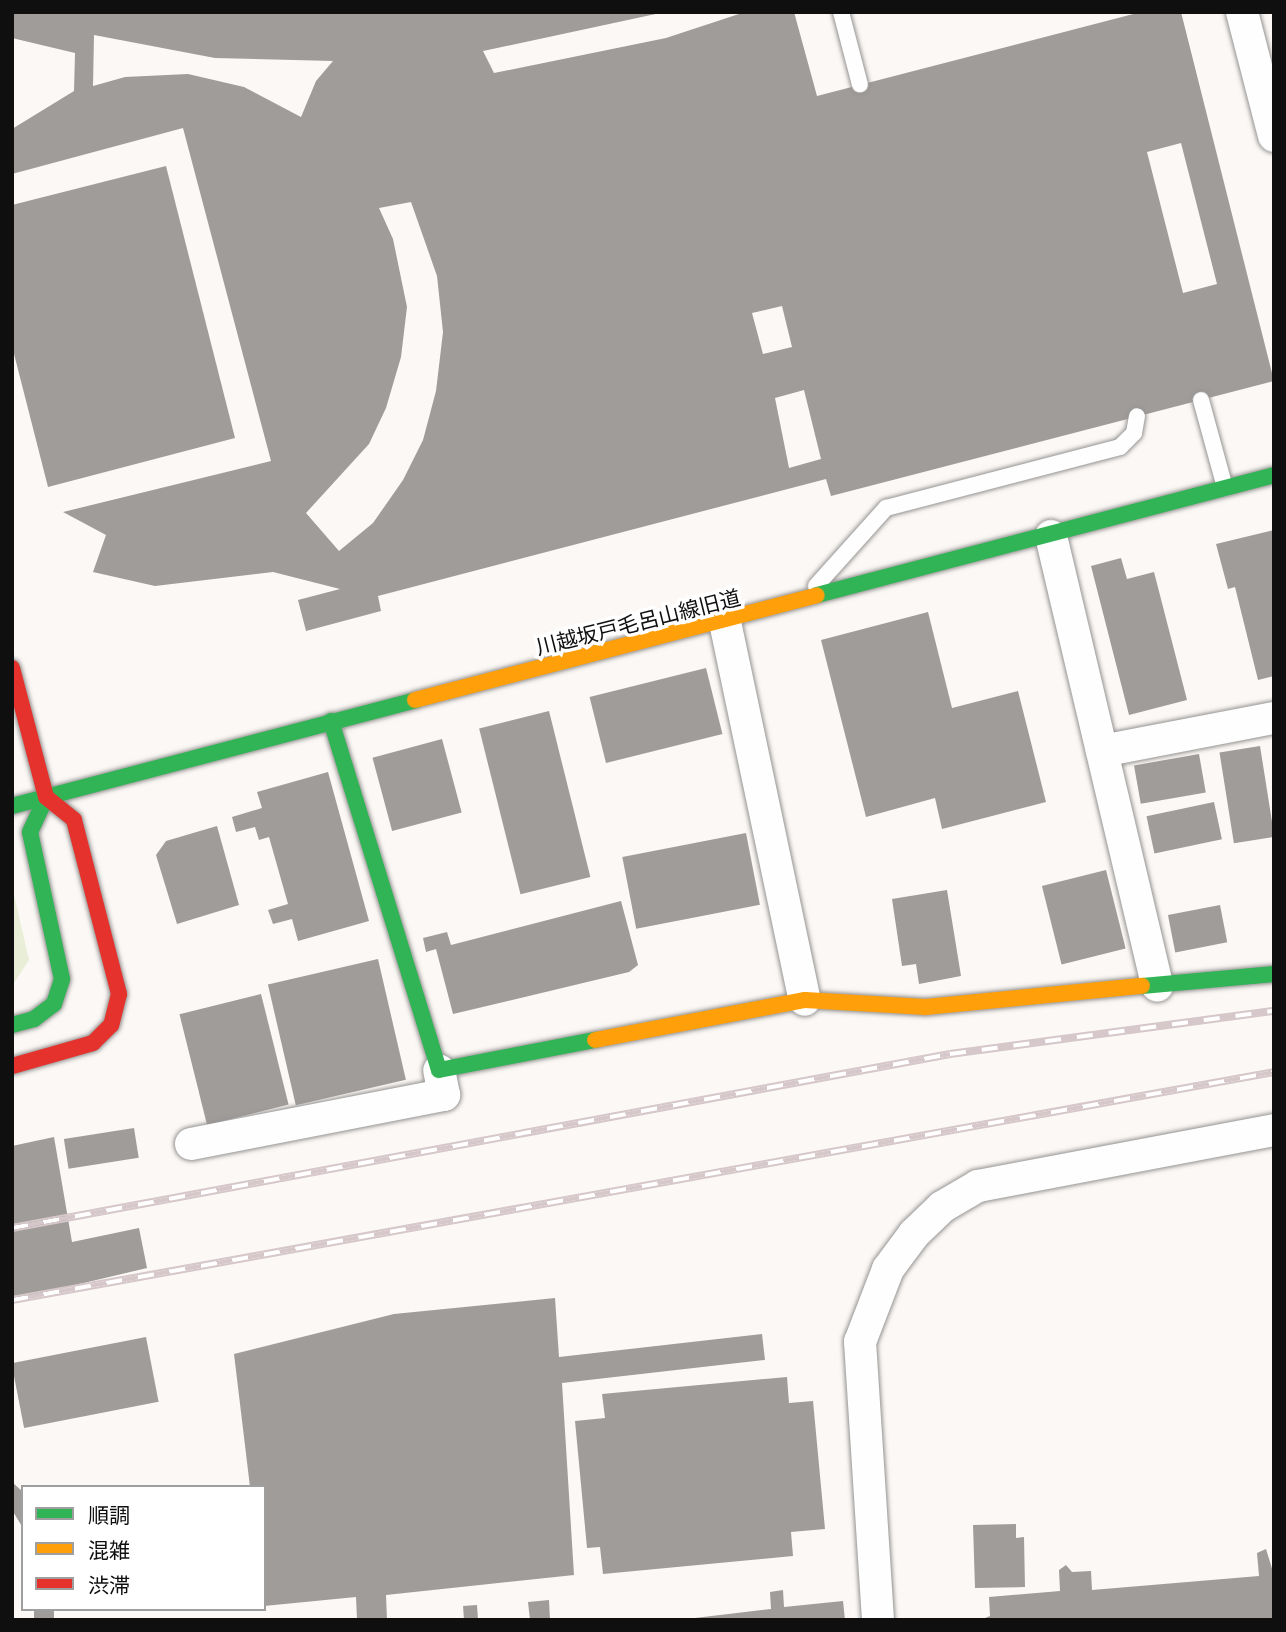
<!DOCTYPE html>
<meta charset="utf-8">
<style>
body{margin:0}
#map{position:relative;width:1286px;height:1632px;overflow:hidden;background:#fbf8f5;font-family:"Noto Serif","Noto Sans JP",serif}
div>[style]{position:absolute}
.green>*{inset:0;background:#e9eed7}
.building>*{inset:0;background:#9f9c9a;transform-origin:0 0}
.roads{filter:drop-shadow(0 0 2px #959493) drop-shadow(0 0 2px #959493)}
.lane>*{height:16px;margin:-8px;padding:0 8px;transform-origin:8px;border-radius:8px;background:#fefefe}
.street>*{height:32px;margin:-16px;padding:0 16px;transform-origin:16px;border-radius:16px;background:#fefefe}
.fast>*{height:16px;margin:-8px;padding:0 8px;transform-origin:8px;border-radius:8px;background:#30b455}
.slow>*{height:16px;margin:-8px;padding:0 8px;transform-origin:8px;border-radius:8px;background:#ff9f0a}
.jam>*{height:16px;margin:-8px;padding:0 8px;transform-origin:8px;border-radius:8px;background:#e5322d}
.rail>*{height:8px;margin-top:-4px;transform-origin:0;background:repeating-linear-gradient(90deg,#fff 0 16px,#d6c7ca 0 32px);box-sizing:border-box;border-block:2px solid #d6c7ca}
span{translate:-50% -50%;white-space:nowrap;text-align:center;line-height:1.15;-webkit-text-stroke:7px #fff;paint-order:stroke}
.street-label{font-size:21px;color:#0f0f0f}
.frame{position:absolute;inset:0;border:14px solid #0f0f0f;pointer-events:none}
.legend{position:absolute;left:21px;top:1485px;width:245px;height:126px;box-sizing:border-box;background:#fff;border:2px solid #9f9f9f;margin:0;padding:9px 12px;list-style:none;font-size:21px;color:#0f0f0f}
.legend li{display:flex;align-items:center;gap:14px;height:35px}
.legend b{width:35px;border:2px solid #9f9f9f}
</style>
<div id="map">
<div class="green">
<i style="clip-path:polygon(12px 886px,29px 960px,12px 986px)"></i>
</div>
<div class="building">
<i style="clip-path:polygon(evenodd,12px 12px,665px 12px,483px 51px,494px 73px,666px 38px,745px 12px,794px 12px,817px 96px,1141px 12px,1181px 12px,1274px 381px,831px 496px,826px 479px,378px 596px,381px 611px,306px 631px,298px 600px,340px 589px,273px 572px,155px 586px,93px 572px,106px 535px,63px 512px,271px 461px,183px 128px,12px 174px,12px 129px,74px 91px,75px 53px,12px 38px,12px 12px,94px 35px,215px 58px,333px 61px,316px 81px,301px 117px,244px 87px,188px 74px,125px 77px,93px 86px,94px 35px,12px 12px,1181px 143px,1217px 284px,1183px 293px,1147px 152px,1181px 143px,12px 12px,411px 202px,437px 276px,443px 332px,436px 391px,423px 440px,403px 480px,373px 523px,339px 551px,306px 513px,369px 444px,386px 408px,401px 357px,407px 307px,393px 239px,379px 208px,411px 202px,12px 12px,782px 306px,792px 347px,763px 354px,752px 313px,782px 306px,12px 12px,804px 390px,821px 459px,789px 468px,775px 398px,804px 390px)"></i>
<i style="clip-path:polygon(166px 166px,235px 438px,48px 487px,12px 346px,12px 205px)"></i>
<i style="clip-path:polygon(1274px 530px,1274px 676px,1258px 680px,1235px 587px,1228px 589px,1216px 544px)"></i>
<i style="clip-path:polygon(1121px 558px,1127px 579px,1154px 572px,1187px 700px,1129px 715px,1091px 566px)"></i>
<i style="clip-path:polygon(928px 612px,952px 708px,1018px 691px,1046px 802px,942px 829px,935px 798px,866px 817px,821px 640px)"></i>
<i style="left:706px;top:668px;width:68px;height:120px;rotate:76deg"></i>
<i style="left:549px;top:711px;width:171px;height:72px;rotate:76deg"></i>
<i style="left:442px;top:739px;width:76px;height:72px;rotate:75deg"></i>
<i style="left:1260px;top:746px;width:92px;height:41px;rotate:81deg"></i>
<i style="left:1199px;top:754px;width:39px;height:66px;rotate:80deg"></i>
<i style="clip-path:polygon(328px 772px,369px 921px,298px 941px,292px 919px,273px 924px,268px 910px,288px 904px,269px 837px,259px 840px,255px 827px,236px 832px,232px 817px,262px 808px,257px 792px)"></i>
<i style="left:1214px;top:802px;width:38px;height:69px;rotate:78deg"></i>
<i style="clip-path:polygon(217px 826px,239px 905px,177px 924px,156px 855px,166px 841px)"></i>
<i style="left:746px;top:833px;width:73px;height:126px;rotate:79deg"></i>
<i style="left:1106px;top:870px;width:81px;height:66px;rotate:76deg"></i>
<i style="clip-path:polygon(947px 890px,961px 976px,919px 984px,916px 964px,902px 966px,892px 899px)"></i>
<i style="clip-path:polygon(621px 901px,638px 965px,629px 972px,453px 1014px,436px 949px,426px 952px,423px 938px,447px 932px,451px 945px)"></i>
<i style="left:1220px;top:905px;width:38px;height:53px;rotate:79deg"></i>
<i style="left:378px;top:959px;width:124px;height:113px;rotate:77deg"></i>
<i style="left:261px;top:994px;width:114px;height:84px;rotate:76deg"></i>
<i style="left:134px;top:1128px;width:30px;height:71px;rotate:81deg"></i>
<i style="clip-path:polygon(54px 1137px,72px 1242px,139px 1228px,147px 1268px,12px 1300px,12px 1146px)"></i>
<i style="clip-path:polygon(555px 1298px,559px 1357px,762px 1334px,765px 1360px,562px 1383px,574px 1575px,386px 1595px,387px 1620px,357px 1620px,356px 1597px,264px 1606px,264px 1487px,250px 1487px,234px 1354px,394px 1314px)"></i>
<i style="left:146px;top:1337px;width:66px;height:137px;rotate:79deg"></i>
<i style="clip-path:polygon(787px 1377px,789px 1403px,813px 1401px,825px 1529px,791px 1532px,793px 1556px,603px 1574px,600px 1547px,587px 1548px,575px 1421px,605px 1418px,602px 1394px)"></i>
<i style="clip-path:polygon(12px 1482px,23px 1492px,23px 1528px,12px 1510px)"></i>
<i style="clip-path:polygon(1016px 1524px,1016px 1538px,1024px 1537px,1025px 1587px,975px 1588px,973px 1525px)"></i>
<i style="clip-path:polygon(1266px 1549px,1274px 1575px,1274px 1620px,980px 1620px,990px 1616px,989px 1597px,1060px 1591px,1059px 1570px,1066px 1565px,1072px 1572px,1091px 1571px,1092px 1590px,1259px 1576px,1257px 1553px)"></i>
<i style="clip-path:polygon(783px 1590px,784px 1607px,843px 1601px,845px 1620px,678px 1620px,771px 1609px,770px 1592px)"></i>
<i style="clip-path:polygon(549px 1600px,550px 1620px,530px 1620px,528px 1602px)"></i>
<i style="left:477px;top:1605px;width:15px;height:14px;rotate:86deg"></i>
<i style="left:34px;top:1609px;width:20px;height:11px"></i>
</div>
<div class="roads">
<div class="lane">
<i style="left:841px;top:12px;width:75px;rotate:75.4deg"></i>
<i style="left:1201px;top:400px;width:91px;rotate:74.7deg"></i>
<i style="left:816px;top:586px;width:105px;rotate:-48.1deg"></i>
<i style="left:886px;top:508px;width:242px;rotate:-14.6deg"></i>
<i style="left:1120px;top:447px;width:20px;rotate:-45deg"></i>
<i style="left:1134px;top:433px;width:17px;rotate:-80deg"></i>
</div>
<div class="street">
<i style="left:1242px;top:12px;width:128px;rotate:75.5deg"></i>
<i style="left:1051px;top:536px;width:462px;rotate:76.7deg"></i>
<i style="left:725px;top:622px;width:386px;rotate:78.1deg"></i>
<i style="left:1102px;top:751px;width:175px;rotate:-10.9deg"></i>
<i style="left:191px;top:1144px;width:258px;rotate:-11deg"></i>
<i style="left:444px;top:1095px;width:25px;rotate:-101deg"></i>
<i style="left:878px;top:1620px;width:279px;rotate:-93.7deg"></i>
<i style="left:860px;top:1342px;width:78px;rotate:-69deg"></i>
<i style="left:888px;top:1269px;width:44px;rotate:-53.4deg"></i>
<i style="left:914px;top:1234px;width:39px;rotate:-44deg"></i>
<i style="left:942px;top:1207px;width:42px;rotate:-30.3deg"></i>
<i style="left:978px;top:1186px;width:301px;rotate:-10.7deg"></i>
</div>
<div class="fast">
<i style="left:817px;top:595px;width:472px;rotate:-14.7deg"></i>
<i style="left:331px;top:721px;width:365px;rotate:72.8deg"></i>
<i style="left:439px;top:1070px;width:159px;rotate:-10.9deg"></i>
<i style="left:12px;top:806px;width:417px;rotate:-14.7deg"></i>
<i style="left:1142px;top:986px;width:133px;rotate:-5.2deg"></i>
<i style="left:12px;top:1025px;width:23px;rotate:-15deg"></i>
<i style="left:34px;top:1019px;width:25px;rotate:-37deg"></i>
<i style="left:54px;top:1004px;width:26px;rotate:-72deg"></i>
<i style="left:62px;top:979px;width:150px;rotate:-102.3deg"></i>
<i style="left:30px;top:832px;width:38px;rotate:-65deg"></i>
</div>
<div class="slow">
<i style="left:415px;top:700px;width:415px;rotate:-14.6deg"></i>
<i style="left:595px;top:1040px;width:214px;rotate:-10.8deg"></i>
<i style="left:805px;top:1000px;width:121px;rotate:3.3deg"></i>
<i style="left:926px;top:1007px;width:217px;rotate:-5.6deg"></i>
</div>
<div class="jam">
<i style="left:12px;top:668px;width:133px;rotate:75.2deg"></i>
<i style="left:46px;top:797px;width:36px;rotate:39deg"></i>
<i style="left:74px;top:820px;width:180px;rotate:75.5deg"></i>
<i style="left:119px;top:994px;width:32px;rotate:104deg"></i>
<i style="left:111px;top:1025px;width:25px;rotate:135deg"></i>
<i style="left:93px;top:1043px;width:84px;rotate:164.1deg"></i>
</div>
</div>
<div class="rail">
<i style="left:12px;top:1228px;width:954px;rotate:-10.51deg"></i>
<i style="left:950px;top:1054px;width:327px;rotate:-7.6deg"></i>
<i style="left:12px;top:1300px;width:1282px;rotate:-10.24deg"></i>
</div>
<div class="street-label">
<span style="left:638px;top:622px;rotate:-14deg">川越坂戸毛呂山線旧道</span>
</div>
<div class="frame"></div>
<ul class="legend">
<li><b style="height:9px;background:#30b455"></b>順調</li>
<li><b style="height:9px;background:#ff9f0a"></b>混雑</li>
<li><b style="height:9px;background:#e5322d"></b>渋滞</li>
</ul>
</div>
